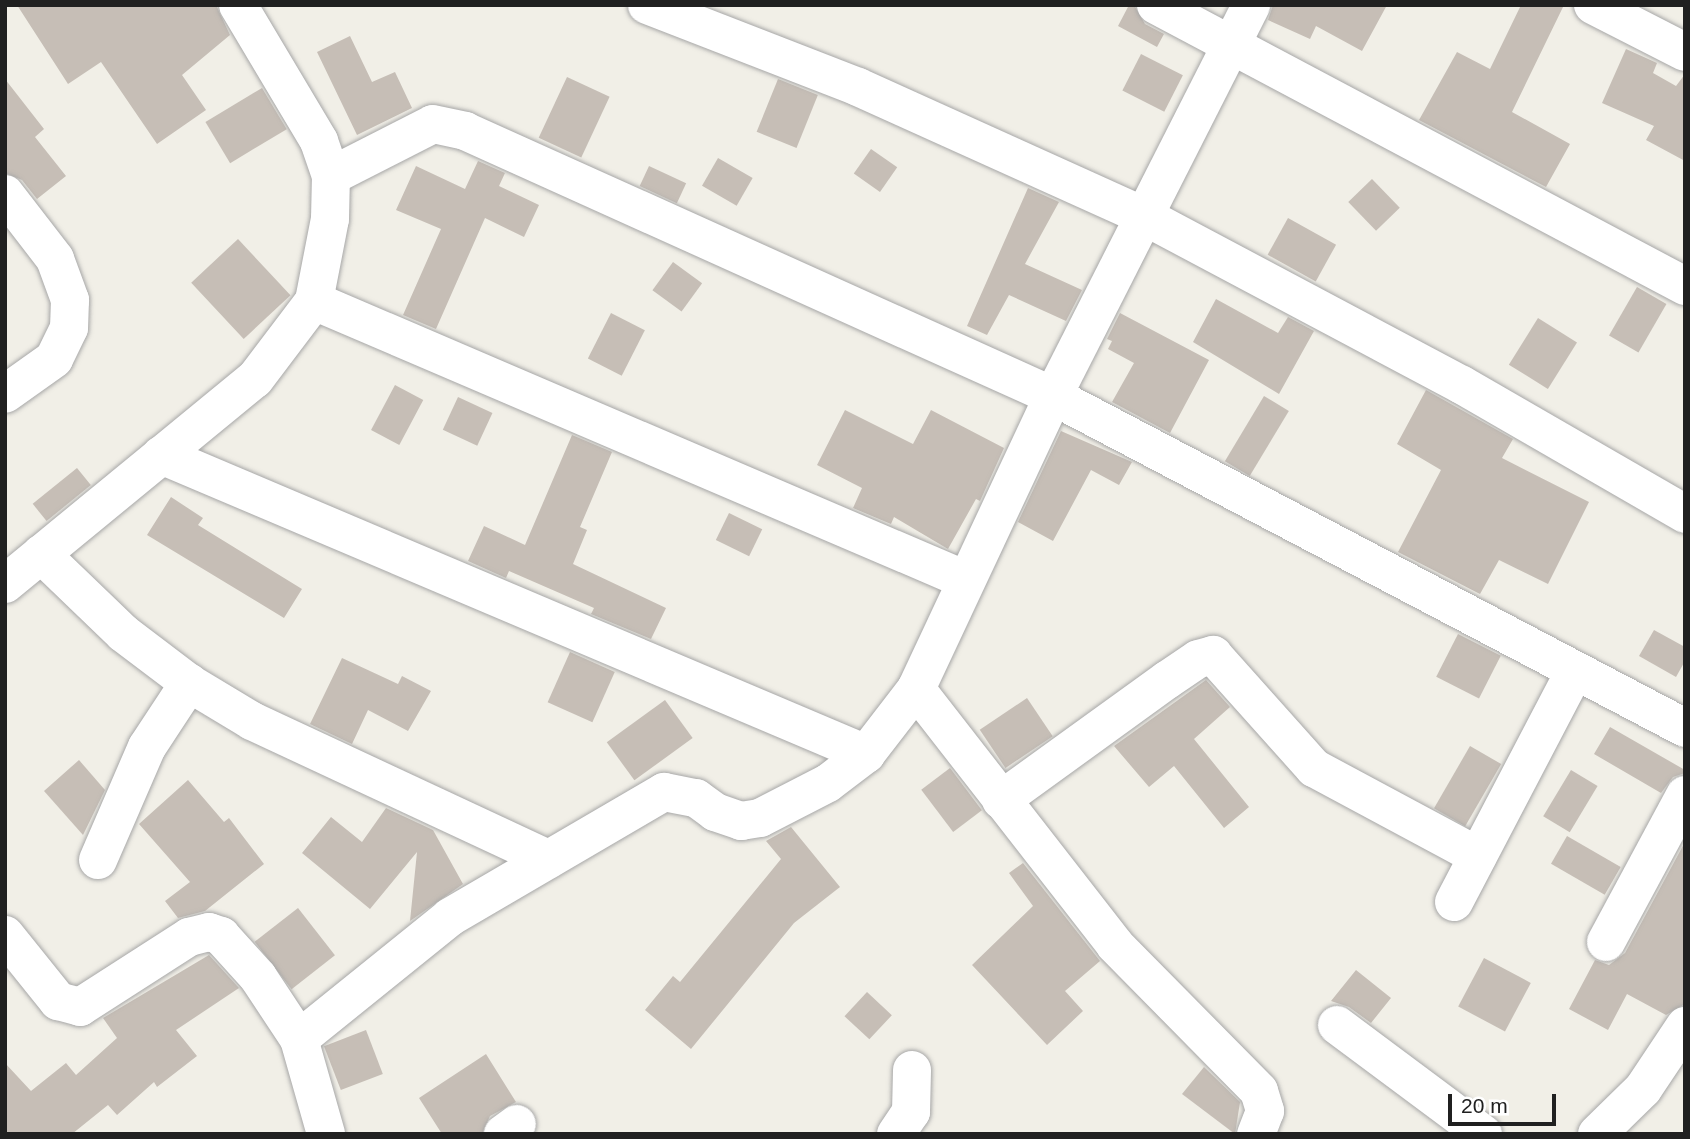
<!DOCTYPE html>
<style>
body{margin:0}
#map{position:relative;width:1690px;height:1139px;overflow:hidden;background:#f1efe7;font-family:Helvetica,sans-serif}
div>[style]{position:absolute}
.building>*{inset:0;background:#c6beb6;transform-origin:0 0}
.roads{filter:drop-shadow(0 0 2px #a7a7a7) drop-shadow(0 0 2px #a7a7a7)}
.minor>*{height:38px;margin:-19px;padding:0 19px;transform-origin:19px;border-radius:19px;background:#fff}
.tertiary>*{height:38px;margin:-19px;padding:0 19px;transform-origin:19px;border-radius:19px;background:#fff}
span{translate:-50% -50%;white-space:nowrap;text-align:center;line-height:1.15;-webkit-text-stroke:5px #fff;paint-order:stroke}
.frame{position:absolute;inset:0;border:7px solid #202020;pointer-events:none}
.scale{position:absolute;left:1448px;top:1094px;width:108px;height:32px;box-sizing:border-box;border:4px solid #202020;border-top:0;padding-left:9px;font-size:21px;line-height:24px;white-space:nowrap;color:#202020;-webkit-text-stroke:5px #fff;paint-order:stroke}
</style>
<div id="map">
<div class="building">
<i style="clip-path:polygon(17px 5px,216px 5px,230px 35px,182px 75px,206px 110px,157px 144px,101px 62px,68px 84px)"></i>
<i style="clip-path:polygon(1129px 5px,1134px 5px,1145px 24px,1164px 34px,1157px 47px,1118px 26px)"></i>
<i style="clip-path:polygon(1273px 5px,1387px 5px,1362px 51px,1316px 26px,1310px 39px,1268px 20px)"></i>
<i style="clip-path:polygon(1521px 5px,1564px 5px,1512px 112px,1570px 144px,1546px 187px,1419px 120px,1457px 52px,1490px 69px)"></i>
<i style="clip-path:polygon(350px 36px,372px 82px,395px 72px,412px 108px,357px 135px,317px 52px)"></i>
<i style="clip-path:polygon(1626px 49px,1657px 63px,1653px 73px,1676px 86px,1685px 74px,1685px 161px,1646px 140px,1654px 126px,1602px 103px)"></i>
<i style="left:1141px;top:54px;width:47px;height:41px;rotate:27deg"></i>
<i style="left:567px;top:77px;width:47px;height:67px;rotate:25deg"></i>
<i style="clip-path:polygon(5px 79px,44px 129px,35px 137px,66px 176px,37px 199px,22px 180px,5px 173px)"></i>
<i style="left:778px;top:79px;width:43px;height:57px;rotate:22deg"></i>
<i style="left:262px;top:88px;width:48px;height:66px;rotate:59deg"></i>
<i style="left:871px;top:149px;width:32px;height:30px;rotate:35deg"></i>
<i style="left:718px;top:158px;width:40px;height:32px;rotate:30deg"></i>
<i style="clip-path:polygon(478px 161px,505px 173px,499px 186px,539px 205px,524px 237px,485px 218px,436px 329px,403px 315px,441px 229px,396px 210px,416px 166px,465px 189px)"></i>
<i style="left:649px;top:166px;width:41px;height:22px;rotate:25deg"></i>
<i style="left:1372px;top:179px;width:40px;height:33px;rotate:46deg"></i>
<i style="clip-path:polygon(1028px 188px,1059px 202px,1025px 264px,1082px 290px,1066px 321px,1009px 295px,987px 335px,967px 326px)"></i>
<i style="left:1288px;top:218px;width:55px;height:42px;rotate:29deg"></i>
<i style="left:238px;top:239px;width:77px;height:64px;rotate:47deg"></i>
<i style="left:673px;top:262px;width:36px;height:35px;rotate:36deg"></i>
<i style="left:1637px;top:287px;width:34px;height:56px;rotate:30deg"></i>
<i style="clip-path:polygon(1216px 299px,1278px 333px,1288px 317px,1314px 331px,1279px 394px,1193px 342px)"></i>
<i style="left:611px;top:313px;width:38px;height:51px;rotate:27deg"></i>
<i style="clip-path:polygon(1120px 313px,1209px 360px,1170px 433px,1112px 402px,1134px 363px,1108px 349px,1112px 341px,1107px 339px)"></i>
<i style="left:1538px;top:318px;width:46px;height:55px;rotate:32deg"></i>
<i style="left:395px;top:385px;width:32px;height:51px;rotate:28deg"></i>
<i style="clip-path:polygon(1426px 390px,1513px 439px,1502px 458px,1589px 502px,1548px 584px,1499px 560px,1480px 594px,1398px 552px,1441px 470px,1397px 444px)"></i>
<i style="left:1264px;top:396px;width:29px;height:76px;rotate:31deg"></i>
<i style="left:458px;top:397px;width:38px;height:36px;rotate:25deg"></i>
<i style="clip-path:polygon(845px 410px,913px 444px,931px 410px,1004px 448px,980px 501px,976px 499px,948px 549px,894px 517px,891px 524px,853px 508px,862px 488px,817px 465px)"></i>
<i style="clip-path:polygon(1061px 431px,1132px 462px,1119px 485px,1091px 470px,1053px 541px,1018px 522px)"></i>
<i style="clip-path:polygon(572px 435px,612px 452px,580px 527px,587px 530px,573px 564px,666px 608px,651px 639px,591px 614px,594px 608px,509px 571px,506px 578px,468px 561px,484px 526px,525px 545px)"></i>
<i style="left:77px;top:468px;width:22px;height:57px;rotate:51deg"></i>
<i style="clip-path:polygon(171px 497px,203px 518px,198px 525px,302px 589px,284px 618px,147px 535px)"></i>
<i style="left:729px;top:513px;width:37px;height:30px;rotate:26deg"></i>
<i style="clip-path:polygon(1654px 630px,1685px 647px,1685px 661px,1676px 677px,1639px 656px)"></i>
<i style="left:1458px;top:634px;width:48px;height:48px;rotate:27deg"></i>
<i style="left:570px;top:652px;width:49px;height:55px;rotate:24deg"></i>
<i style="clip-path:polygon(342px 658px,398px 684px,402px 676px,431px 691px,408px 731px,368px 710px,352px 744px,310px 724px)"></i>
<i style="clip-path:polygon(1206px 680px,1230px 707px,1194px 739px,1249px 807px,1224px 828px,1174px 766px,1149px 787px,1114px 746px)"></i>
<i style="left:1027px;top:698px;width:46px;height:57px;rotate:56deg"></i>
<i style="left:665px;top:700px;width:47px;height:72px;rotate:54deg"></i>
<i style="clip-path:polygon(1610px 727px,1685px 770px,1685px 773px,1673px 777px,1661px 793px,1594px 754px)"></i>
<i style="left:1470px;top:746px;width:36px;height:72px;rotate:30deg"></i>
<i style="clip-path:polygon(79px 760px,105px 790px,83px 835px,44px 791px)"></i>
<i style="left:950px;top:768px;width:53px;height:36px;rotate:53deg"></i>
<i style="left:1571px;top:770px;width:31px;height:54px;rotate:31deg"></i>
<i style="clip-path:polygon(188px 780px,224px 822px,229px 818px,264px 864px,205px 911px,178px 918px,165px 901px,190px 882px,139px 824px)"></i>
<i style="clip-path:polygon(386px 808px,433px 830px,463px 884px,410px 921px,417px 852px,370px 909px,302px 853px,331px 817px,362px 842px)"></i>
<i style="clip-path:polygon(791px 827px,840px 887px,794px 923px,691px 1049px,645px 1010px,673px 976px,680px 982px,781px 859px,766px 841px)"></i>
<i style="left:1567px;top:836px;width:62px;height:32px;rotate:30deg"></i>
<i style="clip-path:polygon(1685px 842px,1685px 1004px,1666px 1015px,1627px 994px,1608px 1030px,1569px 1009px,1595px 960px,1609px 965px,1625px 953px)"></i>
<i style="clip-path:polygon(1023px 863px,1100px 961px,1065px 991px,1083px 1011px,1047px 1045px,972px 965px,1033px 906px,1009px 873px)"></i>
<i style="left:298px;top:908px;width:60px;height:55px;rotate:52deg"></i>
<i style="clip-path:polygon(209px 955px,239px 988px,176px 1030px,197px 1056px,157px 1087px,154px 1082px,117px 1115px,108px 1105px,72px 1134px,5px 1134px,5px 1063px,31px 1091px,66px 1063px,76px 1075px,117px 1038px,103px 1018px)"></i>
<i style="left:1484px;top:958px;width:53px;height:55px;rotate:28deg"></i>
<i style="clip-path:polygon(1356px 970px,1391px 998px,1371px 1023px,1349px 1007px,1331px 1001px)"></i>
<i style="left:867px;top:992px;width:34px;height:33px;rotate:43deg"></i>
<i style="left:366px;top:1030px;width:47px;height:45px;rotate:69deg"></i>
<i style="clip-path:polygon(486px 1054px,516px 1102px,490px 1116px,482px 1134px,442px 1134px,419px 1098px)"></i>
<i style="clip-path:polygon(1204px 1067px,1240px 1102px,1235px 1134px,1182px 1094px)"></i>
</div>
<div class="roads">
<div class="minor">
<i style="left:647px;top:5px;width:226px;rotate:21.2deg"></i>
<i style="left:858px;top:87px;width:314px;rotate:24.3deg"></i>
<i style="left:1144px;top:216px;width:360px;rotate:28deg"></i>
<i style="left:1462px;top:385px;width:258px;rotate:30deg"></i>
<i style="left:1156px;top:5px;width:599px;rotate:27.98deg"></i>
<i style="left:1593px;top:5px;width:103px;rotate:27.1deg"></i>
<i style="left:331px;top:176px;width:114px;rotate:-27deg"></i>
<i style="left:433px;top:124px;width:33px;rotate:12deg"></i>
<i style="left:465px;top:131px;width:645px;rotate:24.26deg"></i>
<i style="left:1053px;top:396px;width:714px;rotate:27.71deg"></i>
<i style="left:5px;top:194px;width:82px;rotate:52.4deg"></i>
<i style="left:55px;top:259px;width:44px;rotate:69.9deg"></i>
<i style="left:70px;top:300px;width:28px;rotate:92deg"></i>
<i style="left:69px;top:328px;width:34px;rotate:116deg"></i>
<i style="left:54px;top:359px;width:60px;rotate:144.5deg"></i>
<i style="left:314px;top:301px;width:709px;rotate:23.17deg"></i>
<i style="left:161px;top:455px;width:766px;rotate:22.98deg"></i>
<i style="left:41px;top:554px;width:114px;rotate:43.9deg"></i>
<i style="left:123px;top:633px;width:83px;rotate:37.1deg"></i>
<i style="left:189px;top:683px;width:74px;rotate:31.1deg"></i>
<i style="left:252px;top:721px;width:327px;rotate:25deg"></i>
<i style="left:5px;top:584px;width:323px;rotate:-39.4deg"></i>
<i style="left:255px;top:379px;width:98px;rotate:-52.9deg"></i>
<i style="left:314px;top:301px;width:84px;rotate:-79deg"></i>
<i style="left:330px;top:219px;width:43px;rotate:-88.7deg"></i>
<i style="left:331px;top:176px;width:37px;rotate:-109deg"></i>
<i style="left:319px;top:141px;width:158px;rotate:-120.8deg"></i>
<i style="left:916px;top:689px;width:324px;rotate:52.1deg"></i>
<i style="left:1115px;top:945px;width:205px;rotate:45.4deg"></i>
<i style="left:1259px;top:1091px;width:21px;rotate:73deg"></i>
<i style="left:1265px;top:1111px;width:25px;rotate:111deg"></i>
<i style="left:1001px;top:800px;width:205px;rotate:-35.9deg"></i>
<i style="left:1167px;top:680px;width:37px;rotate:-34deg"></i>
<i style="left:1198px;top:659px;width:16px;rotate:-15deg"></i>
<i style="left:1213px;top:655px;width:152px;rotate:48.2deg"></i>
<i style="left:1314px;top:768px;width:186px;rotate:28.2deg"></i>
<i style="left:98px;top:860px;width:123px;rotate:-66.6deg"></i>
<i style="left:147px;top:747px;width:77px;rotate:-56.7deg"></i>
<i style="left:1454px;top:902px;width:259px;rotate:-62.4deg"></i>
<i style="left:5px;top:935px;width:85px;rotate:51.2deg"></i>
<i style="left:58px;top:1001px;width:23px;rotate:15deg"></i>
<i style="left:80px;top:1007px;width:130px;rotate:-32.7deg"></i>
<i style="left:189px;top:937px;width:21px;rotate:-14deg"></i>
<i style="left:209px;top:932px;width:13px;rotate:18deg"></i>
<i style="left:221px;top:936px;width:55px;rotate:47.9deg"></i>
<i style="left:258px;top:977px;width:74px;rotate:56.5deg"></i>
<i style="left:299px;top:1039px;width:99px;rotate:74.1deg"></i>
<i style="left:1606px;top:942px;width:167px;rotate:-61.7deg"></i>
<i style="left:1337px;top:1025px;width:182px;rotate:36.7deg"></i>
<i style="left:299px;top:1039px;width:194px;rotate:-38.9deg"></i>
<i style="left:450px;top:917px;width:248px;rotate:-30.3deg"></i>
<i style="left:664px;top:792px;width:33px;rotate:11deg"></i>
<i style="left:696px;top:798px;width:24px;rotate:36deg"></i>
<i style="left:715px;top:812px;width:28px;rotate:19deg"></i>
<i style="left:741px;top:821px;width:19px;rotate:-9deg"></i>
<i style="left:760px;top:818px;width:76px;rotate:-27.2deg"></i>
<i style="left:828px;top:783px;width:48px;rotate:-37.3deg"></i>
<i style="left:866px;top:754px;width:82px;rotate:-52.4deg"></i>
<i style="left:916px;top:689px;width:323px;rotate:-64.9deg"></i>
<i style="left:1053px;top:396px;width:438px;rotate:-63.1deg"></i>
<i style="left:503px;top:1134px;width:17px;rotate:-36deg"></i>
<i style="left:896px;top:1134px;width:27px;rotate:-56deg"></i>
<i style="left:911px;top:1112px;width:42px;rotate:-88.6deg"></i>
</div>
<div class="tertiary">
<i style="left:1597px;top:1134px;width:64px;rotate:-44.4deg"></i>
<i style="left:1643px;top:1089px;width:76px;rotate:-56.3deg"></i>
</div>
</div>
<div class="frame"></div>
<div class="scale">20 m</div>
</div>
